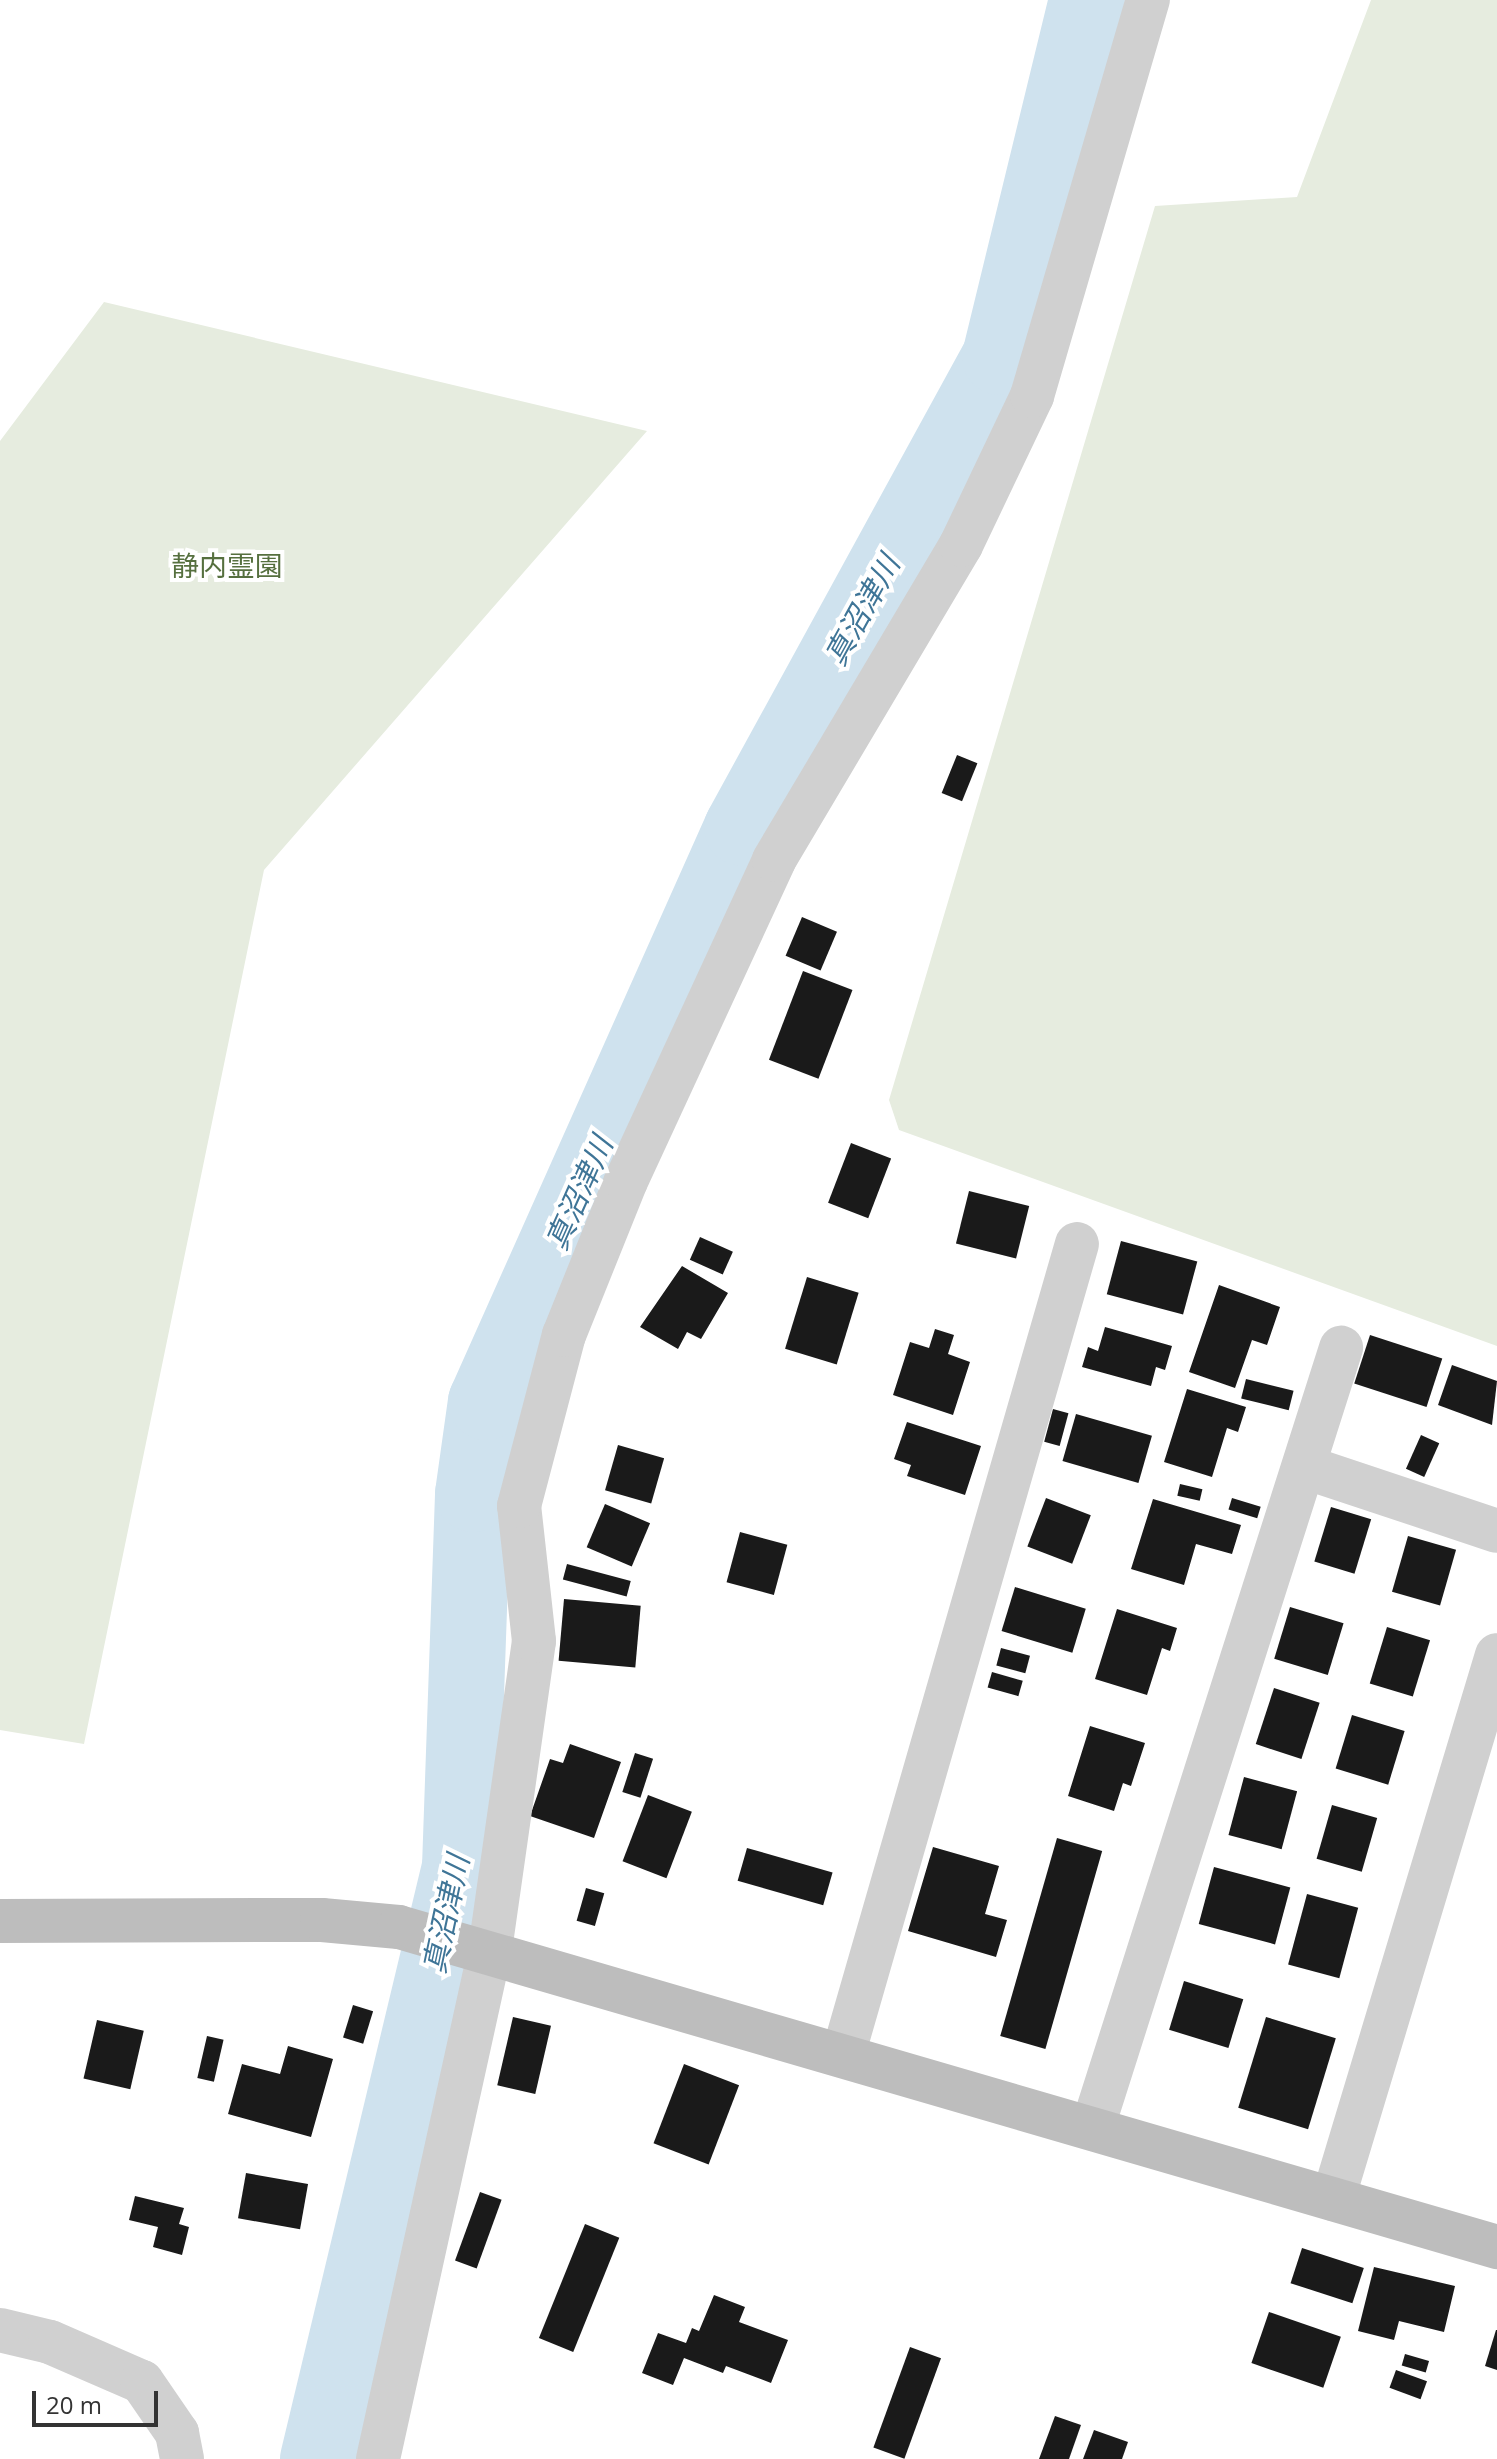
<!DOCTYPE html>
<meta charset="utf-8">
<style>
body{margin:0}
#map{position:relative;width:1497px;height:2459px;overflow:hidden;background:#fff;font-family:"Open Sans","Noto Sans JP",sans-serif}
div>[style]{position:absolute}
.green>*{inset:0;background:#e6ecdf}
.river>*{height:76px;margin:-38px;padding:0 38px;transform-origin:38px;border-radius:38px;background:#cfe2ee}
.building>*{inset:0;background:#1a1a1a;transform-origin:0 0}
.street>*{height:44px;margin:-22px;padding:0 22px;transform-origin:22px;border-radius:22px;background:#d0d0d0}
.secondary>*{height:44px;margin:-22px;padding:0 22px;transform-origin:22px;border-radius:22px;background:#bdbdbd}
span{translate:-50% -50%;white-space:nowrap;text-align:center;line-height:1.15;-webkit-text-stroke:8px #fff;paint-order:stroke}
.park-label{font-size:28px;color:#56703f}
.water-label{font-size:30px;color:#3f7597;font-style:italic}
.scale{position:absolute;left:32px;top:2391px;width:126px;height:36px;box-sizing:border-box;border:4px solid #333;border-top:0;padding-left:10px;font-size:24px;line-height:28px;white-space:nowrap;color:#333;-webkit-text-stroke:6px #fff;paint-order:stroke}
</style>
<div id="map">
<div class="green">
<i style="clip-path:polygon(1371px 0,1497px 0,1497px 1346px,899px 1130px,889px 1100px,1155px 206px,1297px 197px)"></i>
<i style="clip-path:polygon(104px 302px,647px 431px,264px 870px,84px 1744px,0 1730px,0 441px)"></i>
</div>
<div class="river">
<i style="left:318px;top:2459px;width:609px;rotate:-76.51deg"></i>
<i style="left:460px;top:1867px;width:373px;rotate:-88deg"></i>
<i style="left:473px;top:1494px;width:93px;rotate:-82deg"></i>
<i style="left:486px;top:1402px;width:628px;rotate:-65.96deg"></i>
<i style="left:742px;top:828px;width:537px;rotate:-61.29deg"></i>
<i style="left:1000px;top:357px;width:367px;rotate:-76.3deg"></i>
</div>
<div class="building">
<i style="left:957px;top:755px;width:22px;height:41px;rotate:22deg"></i>
<i style="left:802px;top:917px;width:38px;height:42px;rotate:23deg"></i>
<i style="left:803px;top:971px;width:53px;height:95px;rotate:21deg"></i>
<i style="left:851px;top:1143px;width:43px;height:64px;rotate:21deg"></i>
<i style="left:969px;top:1191px;width:62px;height:54px;rotate:14deg"></i>
<i style="left:700px;top:1237px;width:36px;height:25px;rotate:24deg"></i>
<i style="left:1121px;top:1241px;width:79px;height:55px;rotate:15deg"></i>
<i style="clip-path:polygon(682px 1266px,728px 1293px,701px 1339px,687px 1332px,678px 1349px,640px 1327px)"></i>
<i style="left:807px;top:1277px;width:54px;height:75px;rotate:17deg"></i>
<i style="clip-path:polygon(1219px 1285px,1280px 1307px,1267px 1345px,1252px 1340px,1235px 1388px,1189px 1372px)"></i>
<i style="clip-path:polygon(1105px 1327px,1172px 1346px,1165px 1370px,1156px 1367px,1151px 1386px,1082px 1367px,1088px 1347px,1098px 1351px)"></i>
<i style="clip-path:polygon(935px 1329px,954px 1335px,948px 1354px,970px 1362px,953px 1415px,893px 1395px,910px 1342px,929px 1348px)"></i>
<i style="left:1370px;top:1335px;width:76px;height:51px;rotate:18deg"></i>
<i style="clip-path:polygon(1452px 1365px,1497px 1381px,1492px 1425px,1438px 1405px)"></i>
<i style="left:1246px;top:1379px;width:49px;height:20px;rotate:14deg"></i>
<i style="clip-path:polygon(1187px 1389px,1246px 1407px,1238px 1432px,1227px 1428px,1212px 1477px,1164px 1462px)"></i>
<i style="left:1053px;top:1409px;width:16px;height:34px;rotate:15deg"></i>
<i style="left:1076px;top:1414px;width:79px;height:49px;rotate:16deg"></i>
<i style="clip-path:polygon(907px 1422px,981px 1446px,965px 1495px,907px 1476px,911px 1465px,894px 1459px)"></i>
<i style="left:1421px;top:1435px;width:20px;height:37px;rotate:24deg"></i>
<i style="left:618px;top:1445px;width:48px;height:47px;rotate:16deg"></i>
<i style="left:1180px;top:1484px;width:23px;height:12px;rotate:13deg"></i>
<i style="left:1046px;top:1498px;width:48px;height:52px;rotate:21deg"></i>
<i style="left:1232px;top:1498px;width:30px;height:12px;rotate:17deg"></i>
<i style="clip-path:polygon(1153px 1499px,1241px 1525px,1232px 1554px,1196px 1544px,1184px 1585px,1131px 1569px)"></i>
<i style="left:605px;top:1504px;width:49px;height:47px;rotate:23deg"></i>
<i style="left:1331px;top:1507px;width:42px;height:57px;rotate:17deg"></i>
<i style="left:740px;top:1532px;width:49px;height:52px;rotate:15deg"></i>
<i style="left:1408px;top:1536px;width:50px;height:58px;rotate:16deg"></i>
<i style="left:567px;top:1564px;width:66px;height:16px;rotate:15deg"></i>
<i style="left:1015px;top:1587px;width:74px;height:46px;rotate:17deg"></i>
<i style="left:564px;top:1599px;width:77px;height:62px;rotate:5deg"></i>
<i style="left:1290px;top:1607px;width:56px;height:54px;rotate:17deg"></i>
<i style="clip-path:polygon(1117px 1609px,1177px 1628px,1170px 1651px,1162px 1648px,1147px 1695px,1095px 1679px)"></i>
<i style="left:1387px;top:1627px;width:45px;height:59px;rotate:17deg"></i>
<i style="left:1001px;top:1648px;width:30px;height:18px;rotate:15deg"></i>
<i style="left:992px;top:1672px;width:32px;height:16px;rotate:16deg"></i>
<i style="left:1274px;top:1688px;width:48px;height:59px;rotate:18deg"></i>
<i style="left:1352px;top:1715px;width:55px;height:56px;rotate:17deg"></i>
<i style="clip-path:polygon(1090px 1726px,1145px 1743px,1131px 1786px,1123px 1783px,1114px 1811px,1068px 1796px)"></i>
<i style="clip-path:polygon(570px 1744px,621px 1762px,594px 1838px,530px 1816px,550px 1759px,563px 1763px)"></i>
<i style="left:635px;top:1753px;width:19px;height:41px;rotate:18deg"></i>
<i style="left:1244px;top:1777px;width:55px;height:60px;rotate:15deg"></i>
<i style="left:648px;top:1795px;width:47px;height:71px;rotate:21deg"></i>
<i style="left:1332px;top:1805px;width:47px;height:56px;rotate:16deg"></i>
<i style="left:1057px;top:1838px;width:47px;height:206px;rotate:16deg"></i>
<i style="clip-path:polygon(933px 1847px,999px 1866px,985px 1914px,1007px 1920px,996px 1957px,908px 1931px)"></i>
<i style="left:747px;top:1848px;width:89px;height:34px;rotate:16deg"></i>
<i style="left:1214px;top:1867px;width:79px;height:59px;rotate:15deg"></i>
<i style="left:586px;top:1888px;width:19px;height:34px;rotate:16deg"></i>
<i style="left:1307px;top:1894px;width:53px;height:73px;rotate:15deg"></i>
<i style="left:1184px;top:1981px;width:62px;height:51px;rotate:17deg"></i>
<i style="left:353px;top:2005px;width:21px;height:34px;rotate:17deg"></i>
<i style="left:513px;top:2017px;width:39px;height:70px;rotate:13deg"></i>
<i style="left:1266px;top:2017px;width:73px;height:95px;rotate:17deg"></i>
<i style="left:97px;top:2020px;width:48px;height:60px;rotate:13deg"></i>
<i style="left:207px;top:2036px;width:17px;height:43px;rotate:13deg"></i>
<i style="clip-path:polygon(288px 2046px,333px 2059px,311px 2137px,228px 2114px,242px 2064px,280px 2074px)"></i>
<i style="left:684px;top:2064px;width:59px;height:85px;rotate:21deg"></i>
<i style="left:246px;top:2173px;width:63px;height:46px;rotate:10deg"></i>
<i style="left:480px;top:2192px;width:23px;height:73px;rotate:20deg"></i>
<i style="clip-path:polygon(135px 2196px,184px 2208px,179px 2224px,189px 2227px,182px 2255px,153px 2247px,158px 2227px,129px 2220px)"></i>
<i style="left:585px;top:2224px;width:37px;height:123px;rotate:22deg"></i>
<i style="left:1302px;top:2248px;width:65px;height:37px;rotate:18deg"></i>
<i style="clip-path:polygon(1374px 2267px,1455px 2286px,1444px 2332px,1399px 2321px,1394px 2340px,1358px 2331px)"></i>
<i style="clip-path:polygon(714px 2295px,745px 2307px,739px 2322px,788px 2340px,771px 2383px,726px 2366px,723px 2373px,684px 2358px,673px 2385px,642px 2373px,658px 2333px,686px 2343px,692px 2328px,699px 2331px)"></i>
<i style="left:1269px;top:2312px;width:76px;height:54px;rotate:19deg"></i>
<i style="clip-path:polygon(1496px 2330px,1497px 2330px,1497px 2370px,1485px 2366px)"></i>
<i style="left:910px;top:2347px;width:33px;height:107px;rotate:20deg"></i>
<i style="left:1405px;top:2354px;width:25px;height:12px;rotate:16deg"></i>
<i style="left:1396px;top:2370px;width:33px;height:19px;rotate:20deg"></i>
<i style="clip-path:polygon(1055px 2416px,1081px 2425px,1069px 2459px,1039px 2459px)"></i>
<i style="clip-path:polygon(1094px 2430px,1128px 2442px,1122px 2459px,1083px 2459px)"></i>
</div>
<div class="street">
<i style="left:1305px;top:1467px;width:202px;rotate:18.4deg"></i>
<i style="left:843px;top:2055px;width:844px;rotate:-73.91deg"></i>
<i style="left:1093px;top:2126px;width:817px;rotate:-72.32deg"></i>
<i style="left:1333px;top:2199px;width:568px;rotate:-73.22deg"></i>
<i style="left:0;top:2330px;width:51px;rotate:13.5deg"></i>
<i style="left:50px;top:2342px;width:100px;rotate:23.5deg"></i>
<i style="left:142px;top:2382px;width:62px;rotate:55.5deg"></i>
<i style="left:177px;top:2433px;width:26px;rotate:79deg"></i>
<i style="left:378px;top:2459px;width:521px;rotate:-77.59deg"></i>
<i style="left:490px;top:1950px;width:312px;rotate:-81.9deg"></i>
<i style="left:534px;top:1641px;width:136px;rotate:-96.3deg"></i>
<i style="left:519px;top:1506px;width:177px;rotate:-75.3deg"></i>
<i style="left:564px;top:1335px;width:166px;rotate:-68.1deg"></i>
<i style="left:626px;top:1181px;width:353px;rotate:-65.2deg"></i>
<i style="left:774px;top:860px;width:366px;rotate:-59.3deg"></i>
<i style="left:961px;top:545px;width:165px;rotate:-64.5deg"></i>
<i style="left:1032px;top:396px;width:413px;rotate:-73.7deg"></i>
</div>
<div class="secondary">
<i style="left:0;top:1921px;width:322px;rotate:-0.2deg"></i>
<i style="left:322px;top:1920px;width:77px;rotate:5.2deg"></i>
<i style="left:399px;top:1927px;width:1144px;rotate:16.25deg"></i>
</div>
<div class="park-label">
<span style="left:227px;top:565px">静内霊園</span>
</div>
<div class="water-label">
<span style="left:862px;top:610px;rotate:-61deg">真沼津川</span>
<span style="left:579px;top:1193px;rotate:-66deg">真沼津川</span>
<span style="left:446px;top:1914px;rotate:-78deg">真沼津川</span>
</div>
<div class="scale">20 m</div>
</div>
